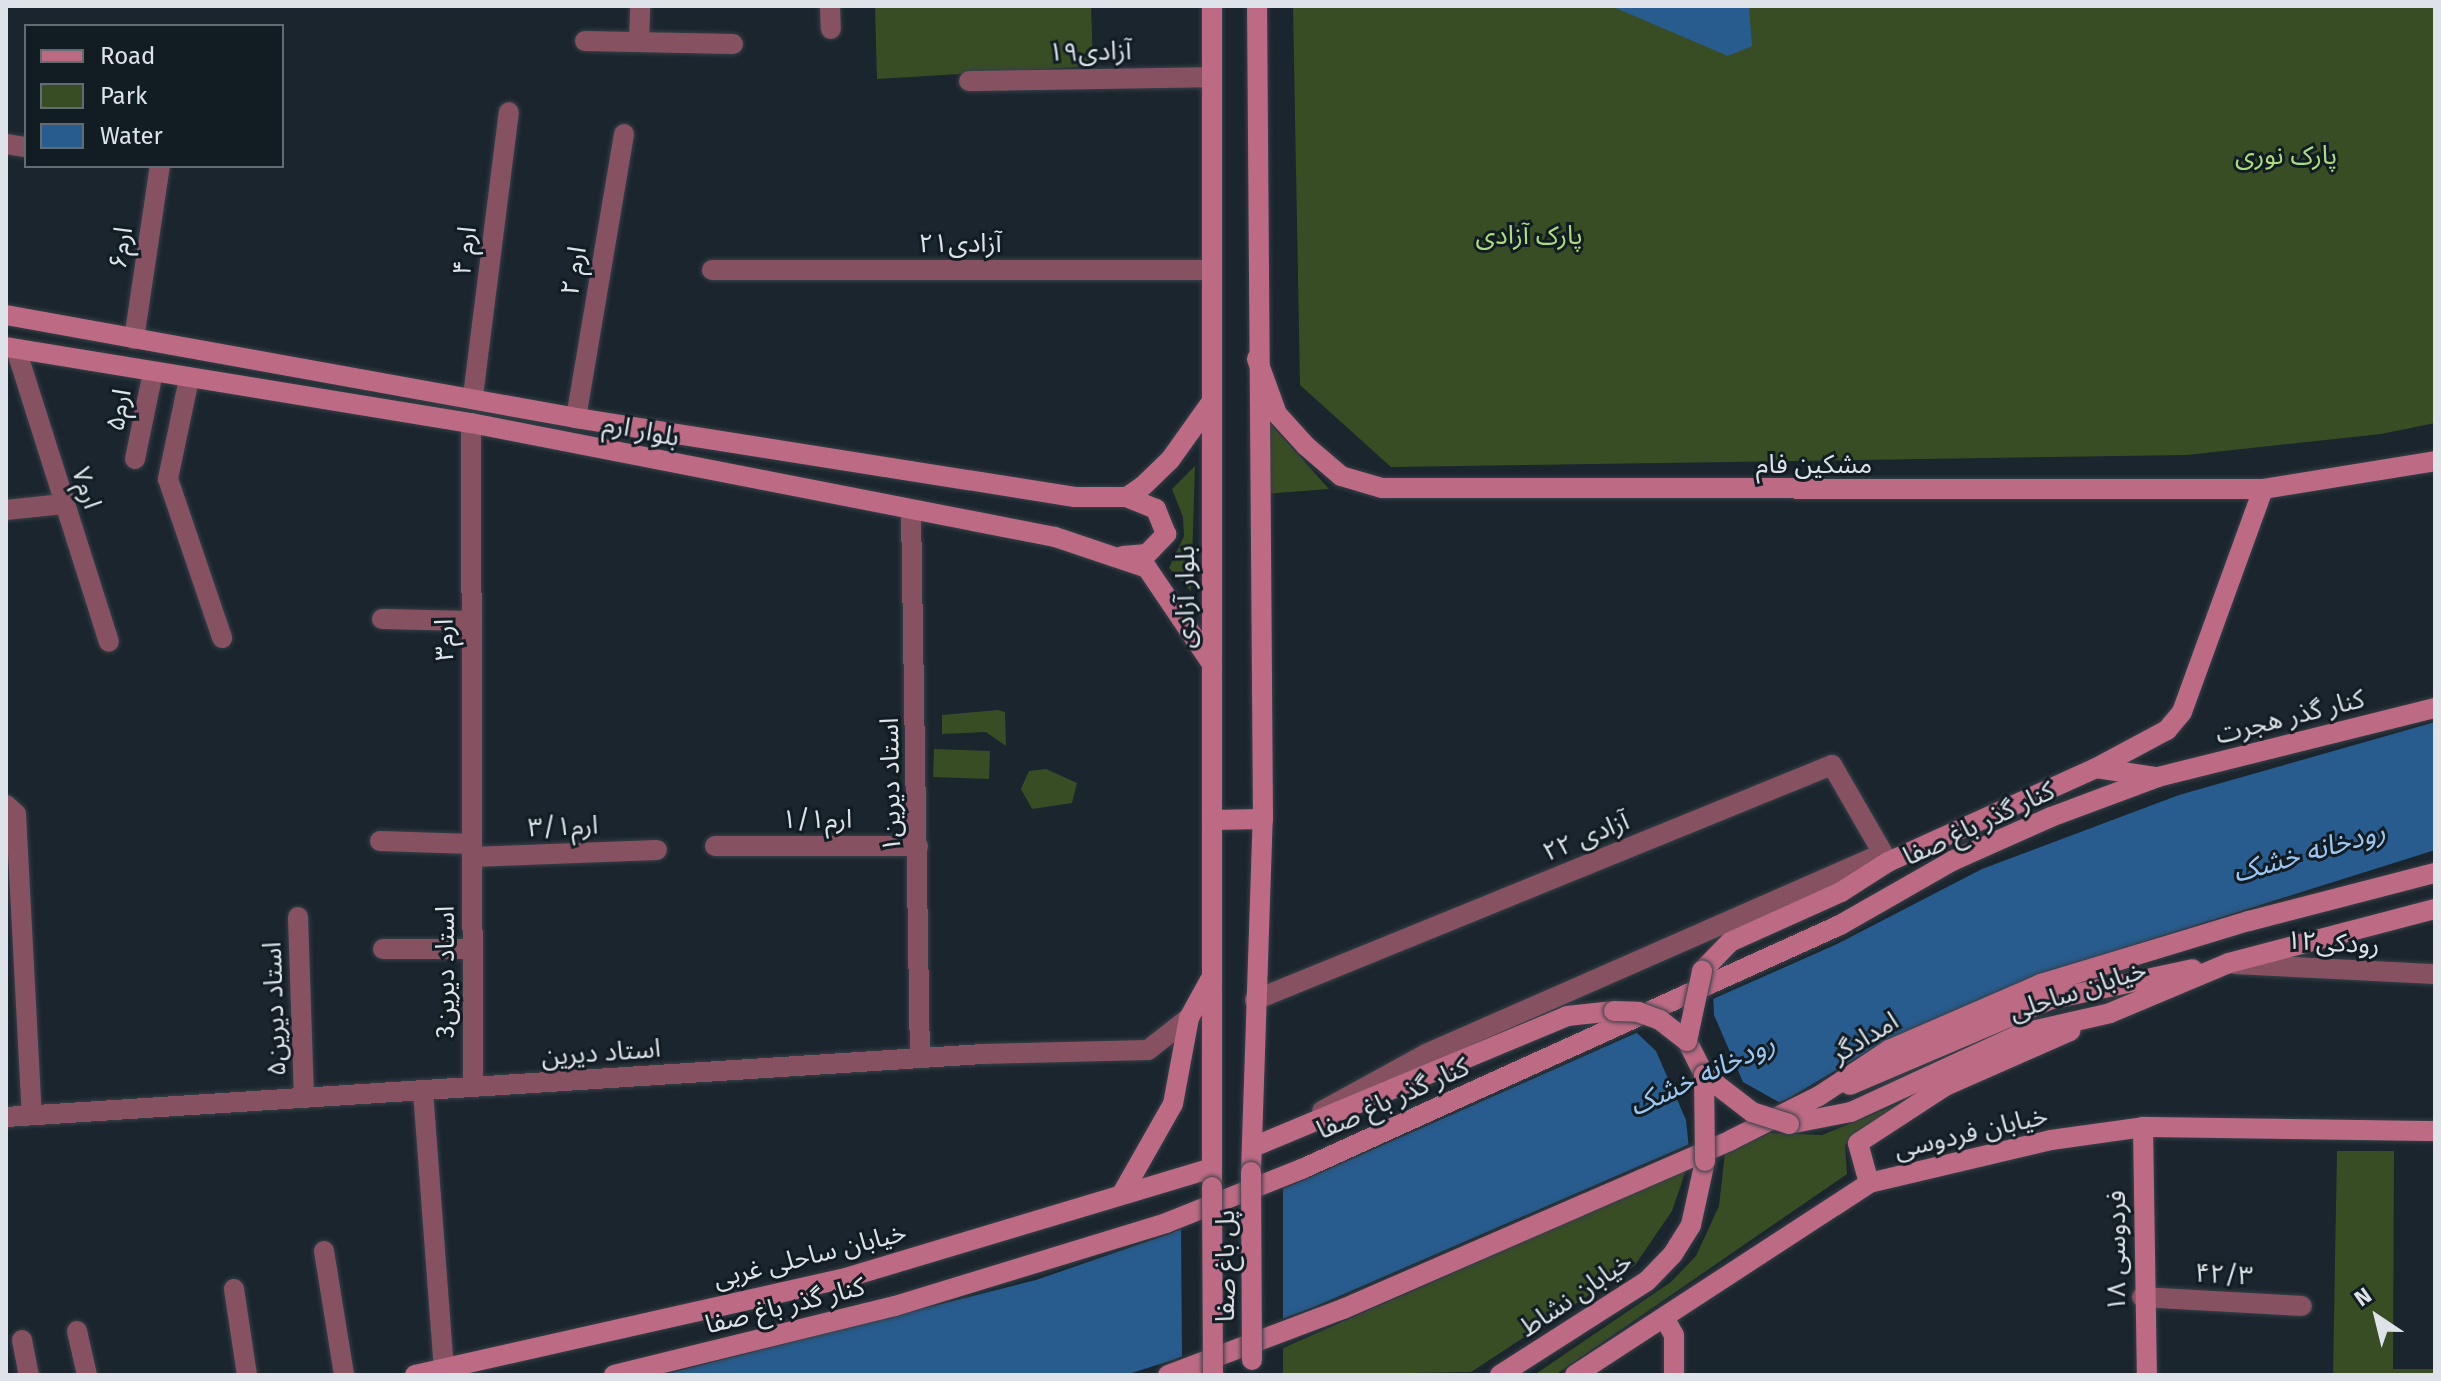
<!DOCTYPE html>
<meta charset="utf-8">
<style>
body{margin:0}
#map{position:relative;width:2441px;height:1381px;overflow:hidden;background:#1b252d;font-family:"Fira Sans","Noto Sans Arabic",sans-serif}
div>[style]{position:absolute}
.green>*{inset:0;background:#394d25;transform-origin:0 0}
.water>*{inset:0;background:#285c8e}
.pier>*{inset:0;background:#1b252d}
.roads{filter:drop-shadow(0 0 2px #364047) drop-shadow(0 0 2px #364047)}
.street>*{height:20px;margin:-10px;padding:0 10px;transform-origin:10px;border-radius:10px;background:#865262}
.secondary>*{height:20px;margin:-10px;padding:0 10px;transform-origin:10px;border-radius:10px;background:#bd6b85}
.bridges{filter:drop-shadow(0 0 2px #364047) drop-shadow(0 0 2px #364047)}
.secondary-bridge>*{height:20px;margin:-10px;padding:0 10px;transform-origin:10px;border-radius:10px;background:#bd6b85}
span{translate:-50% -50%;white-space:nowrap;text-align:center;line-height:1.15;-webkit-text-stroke:6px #121c23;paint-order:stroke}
.street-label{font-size:26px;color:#dde3e8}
.park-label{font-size:26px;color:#aedd81}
.water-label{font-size:28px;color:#9dc7f3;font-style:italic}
.frame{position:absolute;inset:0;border:8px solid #dde3e8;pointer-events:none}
.legend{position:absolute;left:24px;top:24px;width:260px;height:144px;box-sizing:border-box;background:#121c23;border:2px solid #636c72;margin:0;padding:10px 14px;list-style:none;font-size:24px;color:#dde3e8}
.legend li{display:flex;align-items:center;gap:16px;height:40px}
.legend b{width:40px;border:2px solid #636c72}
.north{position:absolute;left:2337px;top:1277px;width:80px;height:80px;-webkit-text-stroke:6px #121c23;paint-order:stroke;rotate:325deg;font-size:22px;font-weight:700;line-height:32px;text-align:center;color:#dde3e8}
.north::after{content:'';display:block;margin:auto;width:28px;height:36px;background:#dde3e8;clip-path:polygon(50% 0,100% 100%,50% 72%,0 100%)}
</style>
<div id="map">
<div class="green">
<i style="clip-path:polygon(875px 6px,1091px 6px,1093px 66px,877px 79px)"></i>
<i style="clip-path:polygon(1293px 6px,2435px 6px,2435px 423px,2381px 434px,2187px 455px,1391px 467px,1300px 385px)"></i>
<i style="clip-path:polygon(1261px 413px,1329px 489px,1265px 494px)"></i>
<i style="clip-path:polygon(1195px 466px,1191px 591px,1169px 568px,1184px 536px,1183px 517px,1172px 489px)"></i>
<i style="clip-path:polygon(998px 710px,1005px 712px,1006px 746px,986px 732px,942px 734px,942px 715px)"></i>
<i style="left:934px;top:749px;width:56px;height:28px;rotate:2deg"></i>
<i style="clip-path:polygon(1046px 769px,1077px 783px,1072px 803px,1032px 809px,1021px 789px,1029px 771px)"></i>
<i style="clip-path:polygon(1918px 1096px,1845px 1145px,1847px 1174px,1555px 1375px,1534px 1375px,1671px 1282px,1696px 1256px,1719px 1206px,1725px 1153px,1770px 1133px,1822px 1135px)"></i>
<i style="clip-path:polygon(2337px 1151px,2394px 1151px,2393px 1369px,2435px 1369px,2435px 1375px,2333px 1375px)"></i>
<i style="clip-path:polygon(1686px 1170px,1672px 1211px,1635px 1265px,1471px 1372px,1283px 1375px,1283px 1348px)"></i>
</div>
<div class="water">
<i style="clip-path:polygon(1611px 6px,1749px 6px,1752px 46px,1728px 56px)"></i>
<i style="clip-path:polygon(2435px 722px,2435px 850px,2035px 976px,1885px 1041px,1789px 1098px,1683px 1147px,1314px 1307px,1170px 1361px,1125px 1375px,662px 1375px,1036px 1280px,1166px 1235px,1302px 1181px,1837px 944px,1982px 869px,2179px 795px)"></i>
</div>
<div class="pier">
<i style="clip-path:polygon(1713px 993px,1714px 1015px,1743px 1082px,1784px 1105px,1689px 1149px,1686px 1120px,1656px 1051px,1637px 1033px,1623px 1032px)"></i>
<i style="clip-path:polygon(1283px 1184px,1283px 1323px,1182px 1361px,1181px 1225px)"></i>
</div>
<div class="roads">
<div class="street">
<i style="left:830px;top:6px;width:23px;rotate:88deg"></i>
<i style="left:585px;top:41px;width:148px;rotate:1.2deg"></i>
<i style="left:639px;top:42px;width:36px;rotate:-88deg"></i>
<i style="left:969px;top:81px;width:243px;rotate:-0.9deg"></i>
<i style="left:6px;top:144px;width:19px;rotate:9deg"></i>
<i style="left:712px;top:270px;width:497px"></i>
<i style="left:134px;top:339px;width:175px;rotate:-81.5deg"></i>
<i style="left:16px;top:349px;width:307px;rotate:72.4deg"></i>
<i style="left:189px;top:379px;width:102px;rotate:101.9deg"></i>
<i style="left:168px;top:479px;width:168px;rotate:71.2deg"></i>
<i style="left:473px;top:396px;width:286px;rotate:-82.8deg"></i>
<i style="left:576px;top:418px;width:288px;rotate:-80.4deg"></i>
<i style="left:471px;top:423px;width:664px;rotate:89.83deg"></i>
<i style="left:135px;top:459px;width:89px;rotate:-78.3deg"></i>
<i style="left:6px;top:510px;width:57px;rotate:-6deg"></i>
<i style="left:911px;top:511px;width:547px;rotate:89.06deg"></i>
<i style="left:382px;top:619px;width:89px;rotate:1.3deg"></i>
<i style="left:6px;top:805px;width:13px;rotate:42deg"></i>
<i style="left:16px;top:814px;width:301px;rotate:87deg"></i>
<i style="left:380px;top:841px;width:92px;rotate:1.9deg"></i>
<i style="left:715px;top:846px;width:203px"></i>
<i style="left:472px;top:857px;width:185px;rotate:-2.2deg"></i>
<i style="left:298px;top:917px;width:181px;rotate:88.1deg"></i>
<i style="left:383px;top:949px;width:89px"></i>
<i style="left:2235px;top:964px;width:200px;rotate:2.9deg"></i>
<i style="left:1255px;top:1000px;width:623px;rotate:-22.16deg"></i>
<i style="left:1832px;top:765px;width:112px;rotate:60deg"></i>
<i style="left:423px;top:1091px;width:278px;rotate:85.7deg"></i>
<i style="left:1322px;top:1111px;width:119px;rotate:-28.7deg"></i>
<i style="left:1426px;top:1054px;width:497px;rotate:-23.7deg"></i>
<i style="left:6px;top:1117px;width:978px;rotate:-3.69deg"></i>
<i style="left:982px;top:1054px;width:166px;rotate:-1.4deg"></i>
<i style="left:1148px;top:1050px;width:52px;rotate:-38deg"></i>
<i style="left:324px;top:1251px;width:126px;rotate:80.8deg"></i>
<i style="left:234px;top:1289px;width:87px;rotate:81.4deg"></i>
<i style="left:2142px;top:1297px;width:160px;rotate:3.2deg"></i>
<i style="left:77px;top:1331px;width:45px;rotate:77.2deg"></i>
<i style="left:22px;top:1340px;width:36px;rotate:79deg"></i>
</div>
<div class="secondary">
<i style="left:1212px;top:6px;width:1181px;rotate:90deg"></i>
<i style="left:6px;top:315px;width:579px;rotate:10.24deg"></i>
<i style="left:576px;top:418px;width:505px;rotate:9deg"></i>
<i style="left:1075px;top:497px;width:52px"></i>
<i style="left:1127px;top:497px;width:19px;rotate:-35deg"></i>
<i style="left:1143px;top:486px;width:37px;rotate:-44deg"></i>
<i style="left:1170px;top:460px;width:69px;rotate:-54.5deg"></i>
<i style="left:6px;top:347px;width:471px;rotate:9.3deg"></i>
<i style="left:471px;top:423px;width:595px;rotate:11.05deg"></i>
<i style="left:1055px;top:537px;width:97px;rotate:18.6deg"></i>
<i style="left:1147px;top:568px;width:116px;rotate:55.9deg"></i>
<i style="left:1257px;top:359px;width:59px;rotate:70deg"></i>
<i style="left:1277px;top:414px;width:43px;rotate:47.8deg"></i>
<i style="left:1306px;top:446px;width:46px;rotate:40.6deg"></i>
<i style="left:1341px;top:476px;width:43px;rotate:16.3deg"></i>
<i style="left:1382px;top:488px;width:881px;rotate:0.07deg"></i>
<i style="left:2263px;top:489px;width:174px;rotate:-9.2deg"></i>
<i style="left:1123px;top:556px;width:24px;rotate:-5deg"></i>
<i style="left:1147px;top:554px;width:28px;rotate:-46deg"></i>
<i style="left:1166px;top:534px;width:27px;rotate:-112deg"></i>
<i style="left:1156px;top:509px;width:31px;rotate:-158deg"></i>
<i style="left:2096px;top:768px;width:61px;rotate:8.5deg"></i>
<i style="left:1212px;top:820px;width:51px;rotate:-1.1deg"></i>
<i style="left:1702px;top:971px;width:40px;rotate:-46deg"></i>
<i style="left:1730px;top:942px;width:122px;rotate:-24.2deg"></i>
<i style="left:1841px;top:892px;width:56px;rotate:-32.6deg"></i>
<i style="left:1888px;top:862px;width:228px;rotate:-24.3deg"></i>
<i style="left:2096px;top:768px;width:81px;rotate:-28.2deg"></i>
<i style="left:2167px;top:730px;width:23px;rotate:-50deg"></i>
<i style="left:2182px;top:712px;width:237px;rotate:-70deg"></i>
<i style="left:1687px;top:1041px;width:38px;rotate:63deg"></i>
<i style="left:1850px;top:1085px;width:216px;rotate:-23.1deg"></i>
<i style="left:2049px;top:1000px;width:147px;rotate:-12.1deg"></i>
<i style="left:1789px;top:1124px;width:63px;rotate:-11deg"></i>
<i style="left:1851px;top:1112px;width:189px;rotate:-24.7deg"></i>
<i style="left:2023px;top:1033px;width:89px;rotate:-12.9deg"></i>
<i style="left:2110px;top:1013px;width:129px;rotate:-22.8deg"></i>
<i style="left:2229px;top:963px;width:213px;rotate:-14.7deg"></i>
<i style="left:2143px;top:1127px;width:248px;rotate:89.1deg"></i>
<i style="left:1253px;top:1147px;width:340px;rotate:-22.6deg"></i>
<i style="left:1567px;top:1016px;width:47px;rotate:-6.1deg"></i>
<i style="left:1251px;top:1172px;width:353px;rotate:-88.1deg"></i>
<i style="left:1263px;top:819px;width:813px;rotate:-90.42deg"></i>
<i style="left:1869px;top:1183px;width:41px;rotate:-105.4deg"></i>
<i style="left:1858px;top:1143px;width:104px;rotate:-33.2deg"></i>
<i style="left:1945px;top:1086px;width:137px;rotate:-23.7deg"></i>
<i style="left:1123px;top:1192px;width:101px;rotate:-60.4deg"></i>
<i style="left:1173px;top:1104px;width:87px;rotate:-79.5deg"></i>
<i style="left:1189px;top:1018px;width:43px;rotate:-61.1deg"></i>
<i style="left:1665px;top:1319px;width:18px;rotate:61deg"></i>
<i style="left:1674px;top:1335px;width:40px;rotate:90deg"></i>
<i style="left:415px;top:1375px;width:438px;rotate:-12.7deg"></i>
<i style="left:842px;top:1279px;width:386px;rotate:-16.7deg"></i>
<i style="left:614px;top:1375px;width:289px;rotate:-13.8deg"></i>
<i style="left:895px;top:1306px;width:283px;rotate:-17deg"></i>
<i style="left:1166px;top:1223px;width:149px;rotate:-21.7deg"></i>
<i style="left:1304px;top:1168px;width:589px;rotate:-24.39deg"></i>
<i style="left:1840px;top:925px;width:129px;rotate:-29.7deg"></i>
<i style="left:1952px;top:861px;width:108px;rotate:-24deg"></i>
<i style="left:2051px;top:817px;width:114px;rotate:-20.5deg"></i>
<i style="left:2158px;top:777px;width:285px;rotate:-14deg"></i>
<i style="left:1168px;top:1375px;width:187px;rotate:-20.7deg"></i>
<i style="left:1343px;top:1309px;width:423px;rotate:-23.5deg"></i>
<i style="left:1731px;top:1140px;width:98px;rotate:-26.6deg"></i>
<i style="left:1819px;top:1096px;width:84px;rotate:-33.3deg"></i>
<i style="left:1889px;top:1050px;width:166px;rotate:-23.5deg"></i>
<i style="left:2041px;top:984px;width:217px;rotate:-16.9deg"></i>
<i style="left:2249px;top:921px;width:192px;rotate:-14.5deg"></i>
<i style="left:1500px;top:1375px;width:174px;rotate:-32.6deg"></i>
<i style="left:1647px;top:1281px;width:37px;rotate:-46deg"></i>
<i style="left:1673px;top:1254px;width:34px;rotate:-58deg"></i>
<i style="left:1691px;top:1225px;width:66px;rotate:-77.7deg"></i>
<i style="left:1575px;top:1375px;width:351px;rotate:-33.1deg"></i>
<i style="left:1869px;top:1183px;width:187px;rotate:-13.3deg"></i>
<i style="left:2051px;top:1140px;width:93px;rotate:-8deg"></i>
<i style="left:2143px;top:1127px;width:292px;rotate:0.8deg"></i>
</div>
</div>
<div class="bridges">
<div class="secondary-bridge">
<i style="left:1614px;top:1011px;width:24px;rotate:2deg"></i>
<i style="left:1638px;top:1012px;width:23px;rotate:20deg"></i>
<i style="left:1660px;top:1020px;width:34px;rotate:38deg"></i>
<i style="left:1687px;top:1041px;width:72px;rotate:-77.9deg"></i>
<i style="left:1704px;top:1075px;width:61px;rotate:37.6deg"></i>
<i style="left:1752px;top:1112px;width:39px;rotate:18deg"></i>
<i style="left:1704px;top:1075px;width:86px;rotate:89.3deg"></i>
<i style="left:1251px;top:1172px;width:188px;rotate:89.7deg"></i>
<i style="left:1212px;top:1187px;width:188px;rotate:89.7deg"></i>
</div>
</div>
<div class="street-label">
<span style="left:1090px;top:52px;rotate:-1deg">آزادی۱۹</span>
<span style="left:960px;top:244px">آزادی۲۱</span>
<span style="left:121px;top:248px;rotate:-81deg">ارم۶</span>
<span style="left:465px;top:251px;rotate:-83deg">ارم ۴</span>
<span style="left:574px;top:271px;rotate:-80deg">ارم ۲</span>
<span style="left:119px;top:410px;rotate:-79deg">ارم۵</span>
<span style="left:641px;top:431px;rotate:11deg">بلوار ارم</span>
<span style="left:1814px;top:465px">مشکین فام</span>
<span style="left:86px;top:488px;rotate:72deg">ارم۷</span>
<span style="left:1186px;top:597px;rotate:-90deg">بلوار آزادی</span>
<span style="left:445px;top:640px;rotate:-90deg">ارم۳</span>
<span style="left:2290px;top:717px;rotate:-14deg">کنار گذر هجرت</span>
<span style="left:891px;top:785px;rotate:-91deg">استاد دیرین۱</span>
<span style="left:817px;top:820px">۱/۱ارم</span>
<span style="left:1979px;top:824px;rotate:-25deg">کنار گذر باغ صفا</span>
<span style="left:563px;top:827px;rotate:-2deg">۳/۱ارم</span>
<span style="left:1586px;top:837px;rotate:-22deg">آزادی ۲۲</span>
<span style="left:2333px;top:943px;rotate:3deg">رودکی۱۲</span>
<span style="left:446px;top:972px;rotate:-90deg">3استاد دیرین</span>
<span style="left:2078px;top:991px;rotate:-18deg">خیابان ساحلی</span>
<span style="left:275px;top:1009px;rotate:-92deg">استاد دیرین۵</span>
<span style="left:1865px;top:1038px;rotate:-31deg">امدادگر</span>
<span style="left:601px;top:1053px;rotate:-4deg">استاد دیرین</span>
<span style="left:1393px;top:1099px;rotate:-24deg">کنار گذر باغ صفا</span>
<span style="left:1971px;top:1133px;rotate:-13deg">خیابان فردوسی</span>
<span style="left:2117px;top:1251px;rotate:-90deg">فردوسی ۱۸</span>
<span style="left:810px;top:1256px;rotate:-14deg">خیابان ساحلی غربی</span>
<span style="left:1226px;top:1266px;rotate:-90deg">پل باغ صفا</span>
<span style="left:2224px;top:1275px;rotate:3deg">۴۲/۳</span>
<span style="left:1576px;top:1295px;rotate:-34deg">خیابان نشاط</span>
<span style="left:785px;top:1306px;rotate:-14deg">کنار گذر باغ صفا</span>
</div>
<div class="park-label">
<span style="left:2286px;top:156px">پارک نوری</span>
<span style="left:1529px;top:236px">پارک آزادی</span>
</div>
<div class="water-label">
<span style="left:2309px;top:852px;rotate:-16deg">رودخانه خشک</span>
<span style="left:1702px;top:1075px;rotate:-25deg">رودخانه خشک</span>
</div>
<div class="frame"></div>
<ul class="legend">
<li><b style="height:10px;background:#bd6b85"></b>Road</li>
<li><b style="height:22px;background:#394d25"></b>Park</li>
<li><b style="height:22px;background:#285c8e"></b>Water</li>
</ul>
<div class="north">N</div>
</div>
